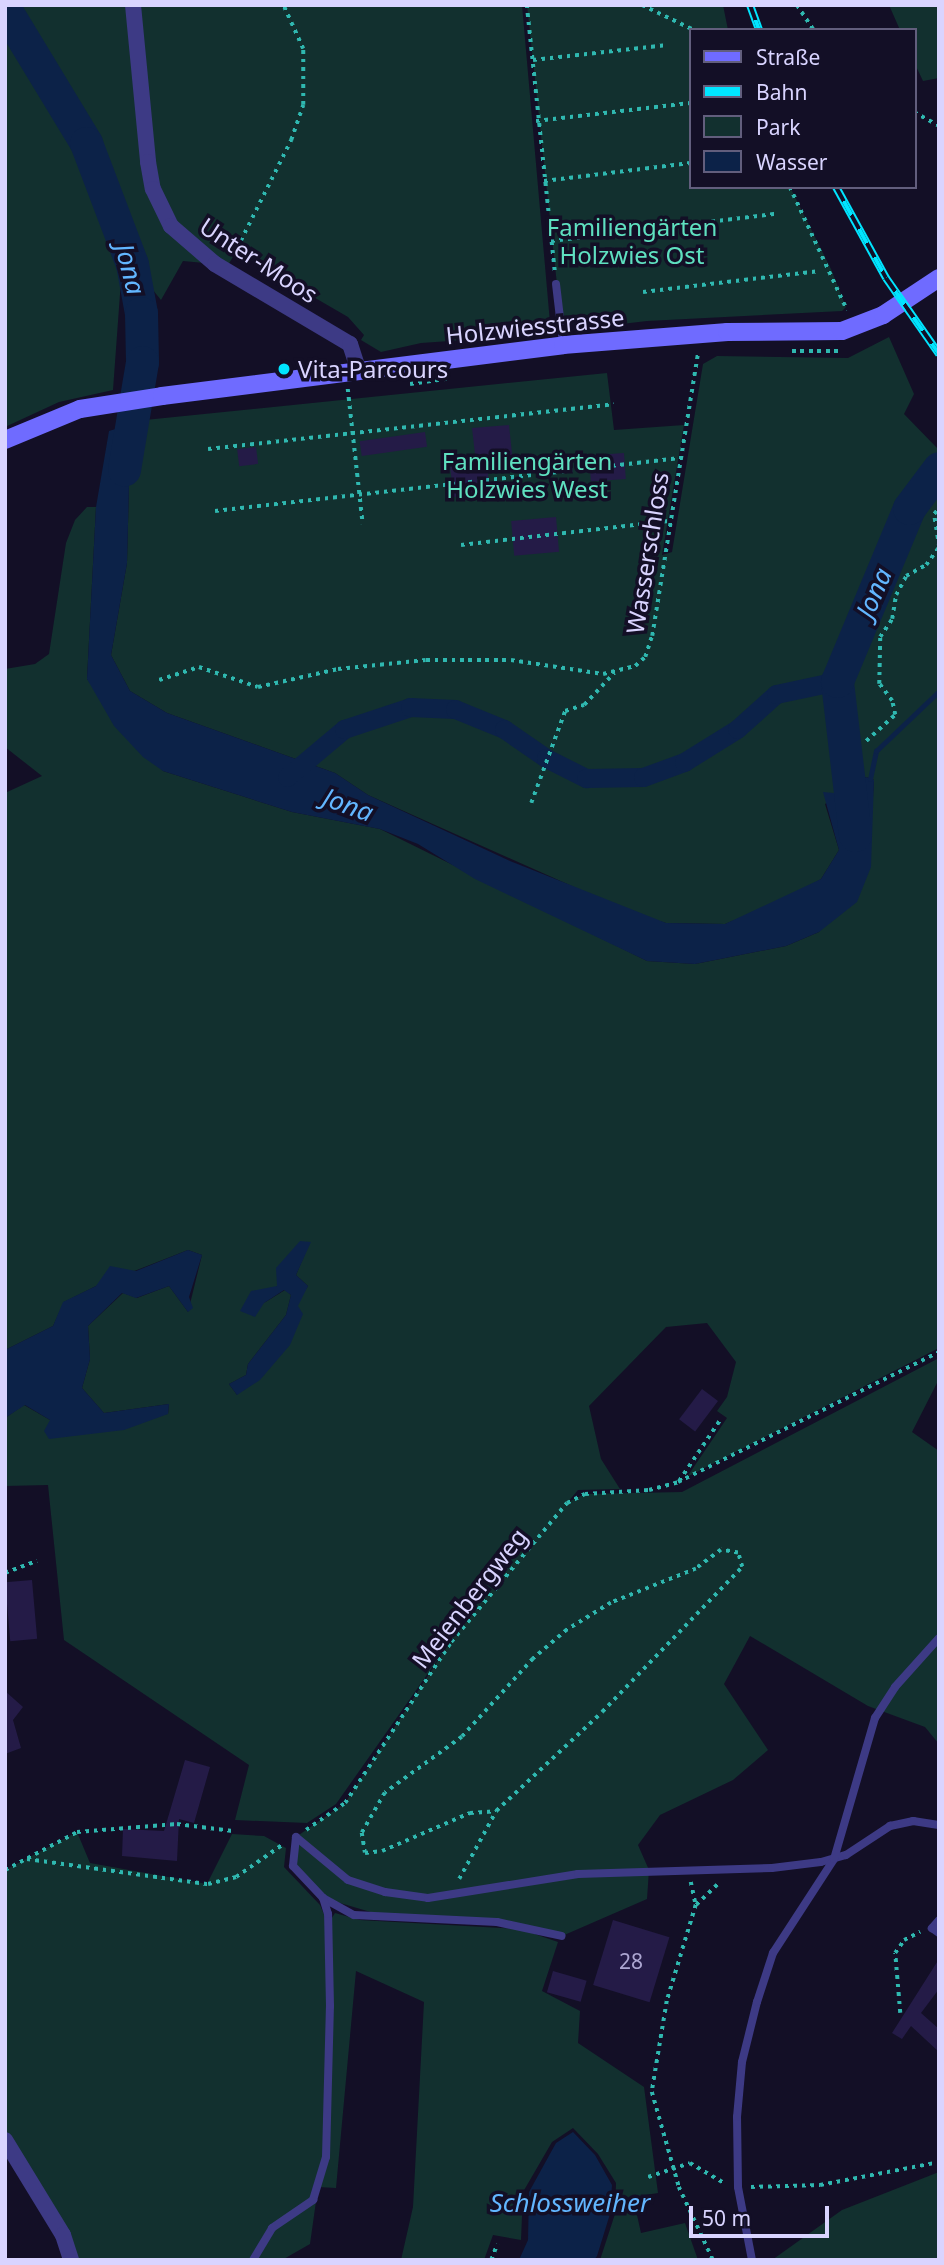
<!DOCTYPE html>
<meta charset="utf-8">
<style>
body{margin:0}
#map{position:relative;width:944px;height:2265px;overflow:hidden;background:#130f26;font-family:"Noto Sans",sans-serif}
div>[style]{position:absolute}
.green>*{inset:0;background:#12302f}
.water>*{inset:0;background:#0c2248}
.stream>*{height:5px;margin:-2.5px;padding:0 2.5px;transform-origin:2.5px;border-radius:2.5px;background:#0c2248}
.canal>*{height:19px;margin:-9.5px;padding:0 9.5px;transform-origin:9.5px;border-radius:9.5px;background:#0c2248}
.river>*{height:33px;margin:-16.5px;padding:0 16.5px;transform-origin:16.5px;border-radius:16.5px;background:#0c2248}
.building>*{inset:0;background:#241b47;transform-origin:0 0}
.path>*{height:3.5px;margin-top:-1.75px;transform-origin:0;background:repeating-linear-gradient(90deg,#2fb8b0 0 3.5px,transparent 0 8.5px)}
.lane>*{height:8px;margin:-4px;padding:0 4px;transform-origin:4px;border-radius:4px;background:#3d3a85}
.street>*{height:16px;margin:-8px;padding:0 8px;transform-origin:8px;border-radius:8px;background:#3d3a85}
.secondary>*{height:18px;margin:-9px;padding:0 9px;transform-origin:9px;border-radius:9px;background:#6f6bff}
.rail>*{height:8px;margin-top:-4px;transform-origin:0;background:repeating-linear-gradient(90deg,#130f26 0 16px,#00e5ff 0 32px);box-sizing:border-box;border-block:2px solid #00e5ff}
.dots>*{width:19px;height:19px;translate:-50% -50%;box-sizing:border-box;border:4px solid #130f26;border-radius:50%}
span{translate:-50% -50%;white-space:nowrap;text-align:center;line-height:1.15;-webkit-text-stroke:7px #130f26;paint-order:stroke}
.number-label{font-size:21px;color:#aca6d1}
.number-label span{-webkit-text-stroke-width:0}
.park-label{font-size:24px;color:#5fe0c0}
.street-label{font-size:24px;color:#d9d4ff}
.poi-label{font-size:24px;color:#d9d4ff}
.left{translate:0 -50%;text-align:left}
.water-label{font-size:26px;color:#62b6ff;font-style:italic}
.frame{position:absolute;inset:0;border:7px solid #d9d4ff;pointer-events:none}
.legend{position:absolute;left:689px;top:28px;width:228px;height:161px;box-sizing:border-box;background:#130f26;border:2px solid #625e7d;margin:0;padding:9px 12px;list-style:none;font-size:21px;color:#d9d4ff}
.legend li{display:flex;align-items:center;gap:14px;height:35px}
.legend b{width:35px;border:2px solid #625e7d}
.scale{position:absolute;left:689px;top:2206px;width:140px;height:32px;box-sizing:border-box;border:4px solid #d9d4ff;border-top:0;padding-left:9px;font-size:21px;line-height:24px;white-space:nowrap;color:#d9d4ff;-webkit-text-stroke:5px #130f26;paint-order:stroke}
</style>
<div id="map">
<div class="green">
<i style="clip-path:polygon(5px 5px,522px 5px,551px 334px,421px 343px,381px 352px,361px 340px,364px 335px,348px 317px,236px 252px,225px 270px,215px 264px,183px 261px,161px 300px,123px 253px,113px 390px,59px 402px,5px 427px)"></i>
<i style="clip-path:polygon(527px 5px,723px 5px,728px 30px,690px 30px,690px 187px,790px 187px,831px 269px,846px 307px,842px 311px,647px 321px,562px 331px)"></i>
<i style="clip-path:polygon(889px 5px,939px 5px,939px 78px,923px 81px,914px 62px,914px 30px,900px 30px)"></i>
<i style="clip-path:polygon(evenodd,889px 337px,914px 394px,904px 414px,939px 450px,939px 1348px,687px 1477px,727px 1418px,717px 1411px,727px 1397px,736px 1362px,707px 1323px,666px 1327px,589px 1406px,601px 1459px,620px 1489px,578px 1490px,568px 1502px,585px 1494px,682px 1492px,939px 1358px,939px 1379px,912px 1432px,939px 1451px,939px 1744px,925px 1727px,868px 1706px,750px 1636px,724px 1684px,768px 1750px,733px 1780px,660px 1815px,638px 1845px,649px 1870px,647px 1899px,562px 1936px,497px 1922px,374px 1913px,323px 1898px,293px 1866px,296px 1837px,345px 1803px,450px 1642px,336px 1804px,307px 1823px,235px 1820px,249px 1765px,64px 1640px,48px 1485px,5px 1486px,5px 1418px,24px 1405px,50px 1420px,168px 1414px,169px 1404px,104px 1413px,82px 1388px,90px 1359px,88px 1326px,123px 1293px,137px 1298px,169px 1286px,188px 1312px,202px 1255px,188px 1250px,96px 1286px,64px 1302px,53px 1326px,5px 1350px,5px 793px,42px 776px,5px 747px,5px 669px,35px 664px,49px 654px,66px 543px,75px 520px,87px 507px,96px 507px,87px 679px,163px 771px,292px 812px,380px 829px,647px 961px,695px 964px,786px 946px,819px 932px,871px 831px,874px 780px,866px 777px,825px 804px,839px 850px,821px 879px,791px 897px,725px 924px,666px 923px,630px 912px,368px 795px,335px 773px,167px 713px,130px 691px,111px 655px,127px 563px,129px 485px,145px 420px,607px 373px,614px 430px,684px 425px,662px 555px,672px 552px,703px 364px,717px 356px,848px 358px,889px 337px,310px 1242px,296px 1275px,308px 1286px,237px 1395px,229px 1384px,246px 1375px,248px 1364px,286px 1315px,291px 1295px,285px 1290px,264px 1303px,310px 1242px)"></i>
<i style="clip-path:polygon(77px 1832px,90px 1863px,207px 1884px,232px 1834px,264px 1836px,286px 1848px,284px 1867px,320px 1905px,328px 1924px,335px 1913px,360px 1920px,520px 1929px,558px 1942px,542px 1991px,580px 2011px,578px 2043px,644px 2087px,658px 2193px,633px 2197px,641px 2233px,685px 2223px,698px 2260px,600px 2260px,615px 2214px,616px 2183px,598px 2154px,573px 2128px,552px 2142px,523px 2192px,521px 2240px,493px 2235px,484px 2260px,401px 2260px,413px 2207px,424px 2002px,356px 1971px,336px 2188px,318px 2187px,310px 2244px,282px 2260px,71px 2260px,5px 2139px,5px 1870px)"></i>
<i style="clip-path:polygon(939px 2172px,939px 2260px,772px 2260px,842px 2210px)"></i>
</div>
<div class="water">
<i style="clip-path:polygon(145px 420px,129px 485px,127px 563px,111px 655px,130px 691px,167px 713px,335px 773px,368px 795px,510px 861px,666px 923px,725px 924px,821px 879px,839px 850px,823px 792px,845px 794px,866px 777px,874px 780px,871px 867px,857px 902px,819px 932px,786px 946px,695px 964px,647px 961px,475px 879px,418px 844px,380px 829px,292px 812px,163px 771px,143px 757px,114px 726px,87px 679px,96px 507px,109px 431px)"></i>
<i style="clip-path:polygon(300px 1241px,311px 1242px,296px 1275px,308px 1286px,298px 1306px,303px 1314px,290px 1345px,260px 1380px,237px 1395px,229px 1384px,246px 1375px,248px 1364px,286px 1315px,291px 1295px,284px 1290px,264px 1303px,255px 1317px,240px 1311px,251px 1291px,277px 1286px,276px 1268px)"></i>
<i style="clip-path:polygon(188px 1250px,202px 1255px,189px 1297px,193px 1308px,188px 1312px,169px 1286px,136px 1298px,122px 1293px,88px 1326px,90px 1359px,82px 1388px,104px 1413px,169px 1404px,168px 1414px,124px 1430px,49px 1439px,44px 1431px,50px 1420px,25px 1405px,5px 1418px,5px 1350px,53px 1326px,63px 1302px,96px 1286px,110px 1266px,136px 1271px)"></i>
<i style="clip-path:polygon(573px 2132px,595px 2155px,612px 2185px,610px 2214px,597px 2256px,594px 2260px,519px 2260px,528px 2240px,529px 2192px,556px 2143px)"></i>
</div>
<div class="stream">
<i style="left:870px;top:779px;width:29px;rotate:-78deg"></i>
<i style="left:876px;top:751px;width:87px;rotate:-43.6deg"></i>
</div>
<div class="canal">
<i style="left:287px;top:777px;width:75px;rotate:-40.1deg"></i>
<i style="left:344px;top:729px;width:70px;rotate:-18.4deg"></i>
<i style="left:410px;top:707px;width:45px;rotate:2.5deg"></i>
<i style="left:455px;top:709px;width:53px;rotate:22.2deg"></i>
<i style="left:504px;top:729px;width:51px;rotate:34.6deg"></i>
<i style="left:546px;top:758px;width:45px;rotate:26.6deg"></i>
<i style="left:586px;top:778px;width:57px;rotate:-1deg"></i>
<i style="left:643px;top:777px;width:44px;rotate:-20.1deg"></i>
<i style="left:684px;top:762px;width:62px;rotate:-31.9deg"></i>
<i style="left:737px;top:729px;width:52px;rotate:-41.9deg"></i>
<i style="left:776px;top:694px;width:62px;rotate:-12deg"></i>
</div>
<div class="river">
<i style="left:5px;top:9px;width:157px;rotate:58.8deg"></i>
<i style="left:86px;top:143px;width:129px;rotate:69.2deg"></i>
<i style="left:132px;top:264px;width:50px;rotate:79.6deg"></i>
<i style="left:141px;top:313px;width:49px;rotate:88.8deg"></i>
<i style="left:142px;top:362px;width:109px;rotate:99.5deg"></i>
<i style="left:855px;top:835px;width:155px;rotate:-96.7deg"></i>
<i style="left:837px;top:681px;width:187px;rotate:-67.4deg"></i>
<i style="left:909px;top:508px;width:50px;rotate:-53.1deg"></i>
</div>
<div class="building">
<i style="clip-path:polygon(509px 425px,514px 472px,488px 473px,490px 493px,454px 497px,450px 467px,476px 463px,472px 428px)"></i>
<i style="left:425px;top:432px;width:15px;height:66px;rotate:82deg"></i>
<i style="left:256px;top:447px;width:17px;height:19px;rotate:83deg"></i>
<i style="left:624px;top:453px;width:26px;height:35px;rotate:86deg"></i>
<i style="left:556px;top:517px;width:35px;height:45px;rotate:85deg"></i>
<i style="left:702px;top:1389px;width:20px;height:38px;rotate:37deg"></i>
<i style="left:32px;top:1580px;width:59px;height:27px;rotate:85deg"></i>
<i style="clip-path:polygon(5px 1691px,23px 1707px,13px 1720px,21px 1748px,5px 1754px)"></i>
<i style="clip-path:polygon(185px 1760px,210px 1767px,194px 1823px,179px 1819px,177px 1861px,122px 1856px,123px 1829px,164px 1831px)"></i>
<i style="left:613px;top:1920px;width:59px;height:68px;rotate:17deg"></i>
<i style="clip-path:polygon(939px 1959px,939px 1989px,921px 2013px,939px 2029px,939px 2052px,911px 2026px,902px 2039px,892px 2033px)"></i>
<i style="left:553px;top:1971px;width:35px;height:22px;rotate:16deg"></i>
</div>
<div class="path">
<i style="left:527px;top:5px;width:268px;rotate:84deg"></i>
<i style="left:642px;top:5px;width:58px;rotate:25.7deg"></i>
<i style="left:797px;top:5px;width:30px;rotate:56deg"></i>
<i style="left:533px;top:60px;width:135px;rotate:-6.4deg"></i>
<i style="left:914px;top:112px;width:29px;rotate:29deg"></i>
<i style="left:536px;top:121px;width:155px;rotate:-6.7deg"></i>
<i style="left:544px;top:181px;width:147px;rotate:-7deg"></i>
<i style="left:790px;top:187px;width:136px;rotate:65.1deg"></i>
<i style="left:551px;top:241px;width:226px;rotate:-6.9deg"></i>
<i style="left:233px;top:256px;width:130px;rotate:-63.4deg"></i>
<i style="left:291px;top:140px;width:37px;rotate:-71deg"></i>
<i style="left:303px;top:105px;width:56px;rotate:-90deg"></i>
<i style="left:303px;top:49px;width:48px;rotate:-114.4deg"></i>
<i style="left:643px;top:292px;width:176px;rotate:-6.8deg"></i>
<i style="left:792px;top:351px;width:49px"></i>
<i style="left:410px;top:384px;width:37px;rotate:-8deg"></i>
<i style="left:348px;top:389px;width:136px;rotate:83.7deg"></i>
<i style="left:208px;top:449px;width:408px;rotate:-6.3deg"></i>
<i style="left:215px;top:511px;width:468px;rotate:-6.5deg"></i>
<i style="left:461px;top:545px;width:209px;rotate:-6.6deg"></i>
<i style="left:159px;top:680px;width:42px;rotate:-18deg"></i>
<i style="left:199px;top:667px;width:62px;rotate:18.7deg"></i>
<i style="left:258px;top:687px;width:82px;rotate:-12.7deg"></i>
<i style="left:338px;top:669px;width:88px;rotate:-5.8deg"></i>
<i style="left:426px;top:660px;width:85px"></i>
<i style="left:511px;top:660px;width:93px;rotate:8.7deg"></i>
<i style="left:603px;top:674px;width:33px;rotate:-14deg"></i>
<i style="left:635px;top:666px;width:13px;rotate:-42deg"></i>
<i style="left:645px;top:657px;width:22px;rotate:-72deg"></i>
<i style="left:652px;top:636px;width:288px;rotate:-80.8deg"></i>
<i style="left:866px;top:741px;width:39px;rotate:-42deg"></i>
<i style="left:895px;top:715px;width:14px;rotate:-102deg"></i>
<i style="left:892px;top:701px;width:21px;rotate:-127deg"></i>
<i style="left:879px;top:684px;width:47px;rotate:-88.8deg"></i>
<i style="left:880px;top:637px;width:22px;rotate:-56deg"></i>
<i style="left:892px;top:619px;width:24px;rotate:-81deg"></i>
<i style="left:896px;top:595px;width:21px;rotate:-62deg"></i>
<i style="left:906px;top:576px;width:23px;rotate:-29deg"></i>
<i style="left:926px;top:565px;width:22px;rotate:-54deg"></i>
<i style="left:939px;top:547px;width:33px;rotate:-99deg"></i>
<i style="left:934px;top:514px;width:8px;rotate:-50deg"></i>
<i style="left:531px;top:803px;width:98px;rotate:-69.7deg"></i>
<i style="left:565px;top:711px;width:20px;rotate:-18deg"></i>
<i style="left:584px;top:705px;width:44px;rotate:-46.8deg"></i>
<i style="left:679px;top:1481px;width:73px;rotate:-56.1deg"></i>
<i style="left:5px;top:1573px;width:34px;rotate:-21deg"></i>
<i style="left:306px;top:1830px;width:47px;rotate:-34.7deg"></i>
<i style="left:345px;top:1803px;width:193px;rotate:-56.6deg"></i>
<i style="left:451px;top:1642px;width:181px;rotate:-50.2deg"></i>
<i style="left:567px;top:1503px;width:20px;rotate:-27deg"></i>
<i style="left:585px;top:1494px;width:64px;rotate:-3.6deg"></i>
<i style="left:649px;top:1490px;width:30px;rotate:-15deg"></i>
<i style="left:678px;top:1482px;width:292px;rotate:-26.5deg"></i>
<i style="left:27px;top:1859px;width:183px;rotate:7.9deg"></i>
<i style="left:208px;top:1884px;width:29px;rotate:-14deg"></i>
<i style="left:236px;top:1877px;width:56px;rotate:-34.8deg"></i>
<i style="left:5px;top:1870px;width:81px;rotate:-27.8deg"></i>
<i style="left:77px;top:1832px;width:100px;rotate:-4.6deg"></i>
<i style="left:177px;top:1824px;width:56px;rotate:7.1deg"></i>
<i style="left:459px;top:1879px;width:77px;rotate:-61.4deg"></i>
<i style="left:496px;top:1811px;width:145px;rotate:-43deg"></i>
<i style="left:602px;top:1712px;width:202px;rotate:-46deg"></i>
<i style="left:742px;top:1567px;width:15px;rotate:-106deg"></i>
<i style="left:738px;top:1553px;width:17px;rotate:-170deg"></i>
<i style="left:721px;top:1550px;width:31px;rotate:143deg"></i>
<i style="left:696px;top:1569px;width:92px;rotate:158.2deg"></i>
<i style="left:611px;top:1603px;width:52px;rotate:148.5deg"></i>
<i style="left:567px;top:1630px;width:45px;rotate:139.5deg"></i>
<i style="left:533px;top:1659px;width:105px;rotate:132.3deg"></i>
<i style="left:462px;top:1737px;width:95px;rotate:144deg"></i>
<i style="left:385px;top:1793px;width:46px;rotate:119.9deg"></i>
<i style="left:362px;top:1833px;width:20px;rotate:81deg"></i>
<i style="left:365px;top:1853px;width:17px;rotate:-7deg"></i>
<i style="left:382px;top:1851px;width:96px;rotate:-23.4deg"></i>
<i style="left:470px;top:1813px;width:26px;rotate:-4deg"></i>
<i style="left:691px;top:1882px;width:24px;rotate:78deg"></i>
<i style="left:696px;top:1905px;width:100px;rotate:106.8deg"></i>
<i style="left:667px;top:2001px;width:92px;rotate:99.4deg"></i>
<i style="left:652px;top:2092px;width:99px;rotate:74.1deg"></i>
<i style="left:679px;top:2187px;width:81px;rotate:65deg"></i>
<i style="left:696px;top:1905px;width:33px;rotate:-44deg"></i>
<i style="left:900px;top:2013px;width:60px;rotate:-94.8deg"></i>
<i style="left:895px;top:1953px;width:16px;rotate:-55deg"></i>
<i style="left:904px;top:1940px;width:18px;rotate:-27deg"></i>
<i style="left:648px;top:2177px;width:44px;rotate:-18.4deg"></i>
<i style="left:690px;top:2163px;width:42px;rotate:30.3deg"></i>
<i style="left:751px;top:2187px;width:69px;rotate:-1.7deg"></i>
<i style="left:820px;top:2185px;width:121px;rotate:-10.9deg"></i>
<i style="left:491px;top:2260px;width:17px;rotate:-69deg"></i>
</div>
<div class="lane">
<i style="left:556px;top:284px;width:60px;rotate:83.3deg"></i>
<i style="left:296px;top:1837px;width:67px;rotate:39.6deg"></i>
<i style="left:348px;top:1880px;width:39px;rotate:18deg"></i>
<i style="left:385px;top:1892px;width:43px;rotate:7.9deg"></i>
<i style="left:428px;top:1898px;width:152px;rotate:-9.1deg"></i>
<i style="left:578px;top:1874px;width:194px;rotate:-1.8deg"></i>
<i style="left:772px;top:1868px;width:49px;rotate:-7deg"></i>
<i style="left:821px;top:1862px;width:26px;rotate:-16deg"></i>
<i style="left:846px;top:1855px;width:53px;rotate:-33.4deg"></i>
<i style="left:890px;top:1826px;width:24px;rotate:-12deg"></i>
<i style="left:913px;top:1821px;width:26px;rotate:9deg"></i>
<i style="left:296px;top:1837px;width:29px;rotate:96deg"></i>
<i style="left:293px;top:1866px;width:44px;rotate:46.8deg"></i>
<i style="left:323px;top:1898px;width:35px;rotate:29deg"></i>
<i style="left:354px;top:1915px;width:143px;rotate:2.8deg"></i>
<i style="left:497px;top:1922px;width:66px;rotate:12.2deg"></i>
<i style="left:939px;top:1920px;width:11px;rotate:131deg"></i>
<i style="left:932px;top:1928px;width:9px;rotate:36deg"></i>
<i style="left:253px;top:2260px;width:37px;rotate:-59deg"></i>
<i style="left:272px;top:2228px;width:50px;rotate:-34.3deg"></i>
<i style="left:313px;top:2200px;width:45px;rotate:-73.2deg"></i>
<i style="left:326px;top:2157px;width:151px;rotate:-88.5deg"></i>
<i style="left:330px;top:2006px;width:92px;rotate:-91.2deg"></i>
<i style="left:328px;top:1914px;width:17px;rotate:-107deg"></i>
<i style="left:752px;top:2260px;width:74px;rotate:-100.9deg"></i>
<i style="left:738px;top:2187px;width:70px;rotate:-90.8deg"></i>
<i style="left:737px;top:2117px;width:55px;rotate:-84.8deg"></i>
<i style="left:742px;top:2062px;width:62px;rotate:-76deg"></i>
<i style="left:757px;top:2002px;width:52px;rotate:-71.9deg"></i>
<i style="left:773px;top:1953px;width:112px;rotate:-57deg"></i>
<i style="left:834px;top:1859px;width:147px;rotate:-73.8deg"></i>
<i style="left:875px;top:1718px;width:37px;rotate:-57deg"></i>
<i style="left:895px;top:1687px;width:66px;rotate:-48.1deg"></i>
</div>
<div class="street">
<i style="left:133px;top:5px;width:158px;rotate:84.5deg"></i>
<i style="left:148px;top:162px;width:27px;rotate:80deg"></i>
<i style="left:153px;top:189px;width:41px;rotate:64.1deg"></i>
<i style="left:171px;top:226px;width:58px;rotate:40.8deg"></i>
<i style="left:215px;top:264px;width:157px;rotate:30.7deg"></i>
<i style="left:350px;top:344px;width:28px;rotate:72deg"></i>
<i style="left:5px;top:2140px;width:111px;rotate:58.6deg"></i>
<i style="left:63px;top:2235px;width:26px;rotate:72deg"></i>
</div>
<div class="secondary">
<i style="left:5px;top:440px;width:81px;rotate:-22.5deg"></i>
<i style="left:80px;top:409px;width:83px;rotate:-9deg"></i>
<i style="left:162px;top:396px;width:404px;rotate:-7.2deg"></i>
<i style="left:563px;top:345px;width:165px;rotate:-4.5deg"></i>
<i style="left:727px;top:332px;width:115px;rotate:-0.5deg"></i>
<i style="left:842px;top:331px;width:44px;rotate:-21.3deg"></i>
<i style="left:883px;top:315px;width:67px;rotate:-33.5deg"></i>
</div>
<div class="rail">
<i style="left:750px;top:5px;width:27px;rotate:70deg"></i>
<i style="left:836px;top:187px;width:104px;rotate:61.2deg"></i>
<i style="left:886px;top:278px;width:93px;rotate:55.1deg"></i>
</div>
<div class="dots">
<i style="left:284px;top:369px;background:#00e5ff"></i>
</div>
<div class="number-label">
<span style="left:631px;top:1961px">28</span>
</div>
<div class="park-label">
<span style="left:632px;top:241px">Familiengärten<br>Holzwies Ost</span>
<span style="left:527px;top:475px">Familiengärten<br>Holzwies West</span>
</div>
<div class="street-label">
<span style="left:259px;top:260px;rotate:33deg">Unter-Moos</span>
<span style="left:535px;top:326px;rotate:-6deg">Holzwiesstrasse</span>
<span style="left:647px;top:553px;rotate:-81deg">Wasserschloss</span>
<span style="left:469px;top:1598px;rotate:-52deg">Meienbergweg</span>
</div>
<div class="poi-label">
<span class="left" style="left:298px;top:369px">Vita-Parcours</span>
</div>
<div class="water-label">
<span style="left:130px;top:269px;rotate:75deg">Jona</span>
<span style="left:874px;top:593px;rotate:-67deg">Jona</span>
<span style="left:348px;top:805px;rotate:20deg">Jona</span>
<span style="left:570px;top:2203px">Schlossweiher</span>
</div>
<div class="frame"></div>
<ul class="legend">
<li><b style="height:9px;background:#6f6bff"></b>Straße</li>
<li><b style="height:9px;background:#00e5ff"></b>Bahn</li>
<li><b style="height:19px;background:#12302f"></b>Park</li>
<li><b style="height:19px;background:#0c2248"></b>Wasser</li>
</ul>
<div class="scale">50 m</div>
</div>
